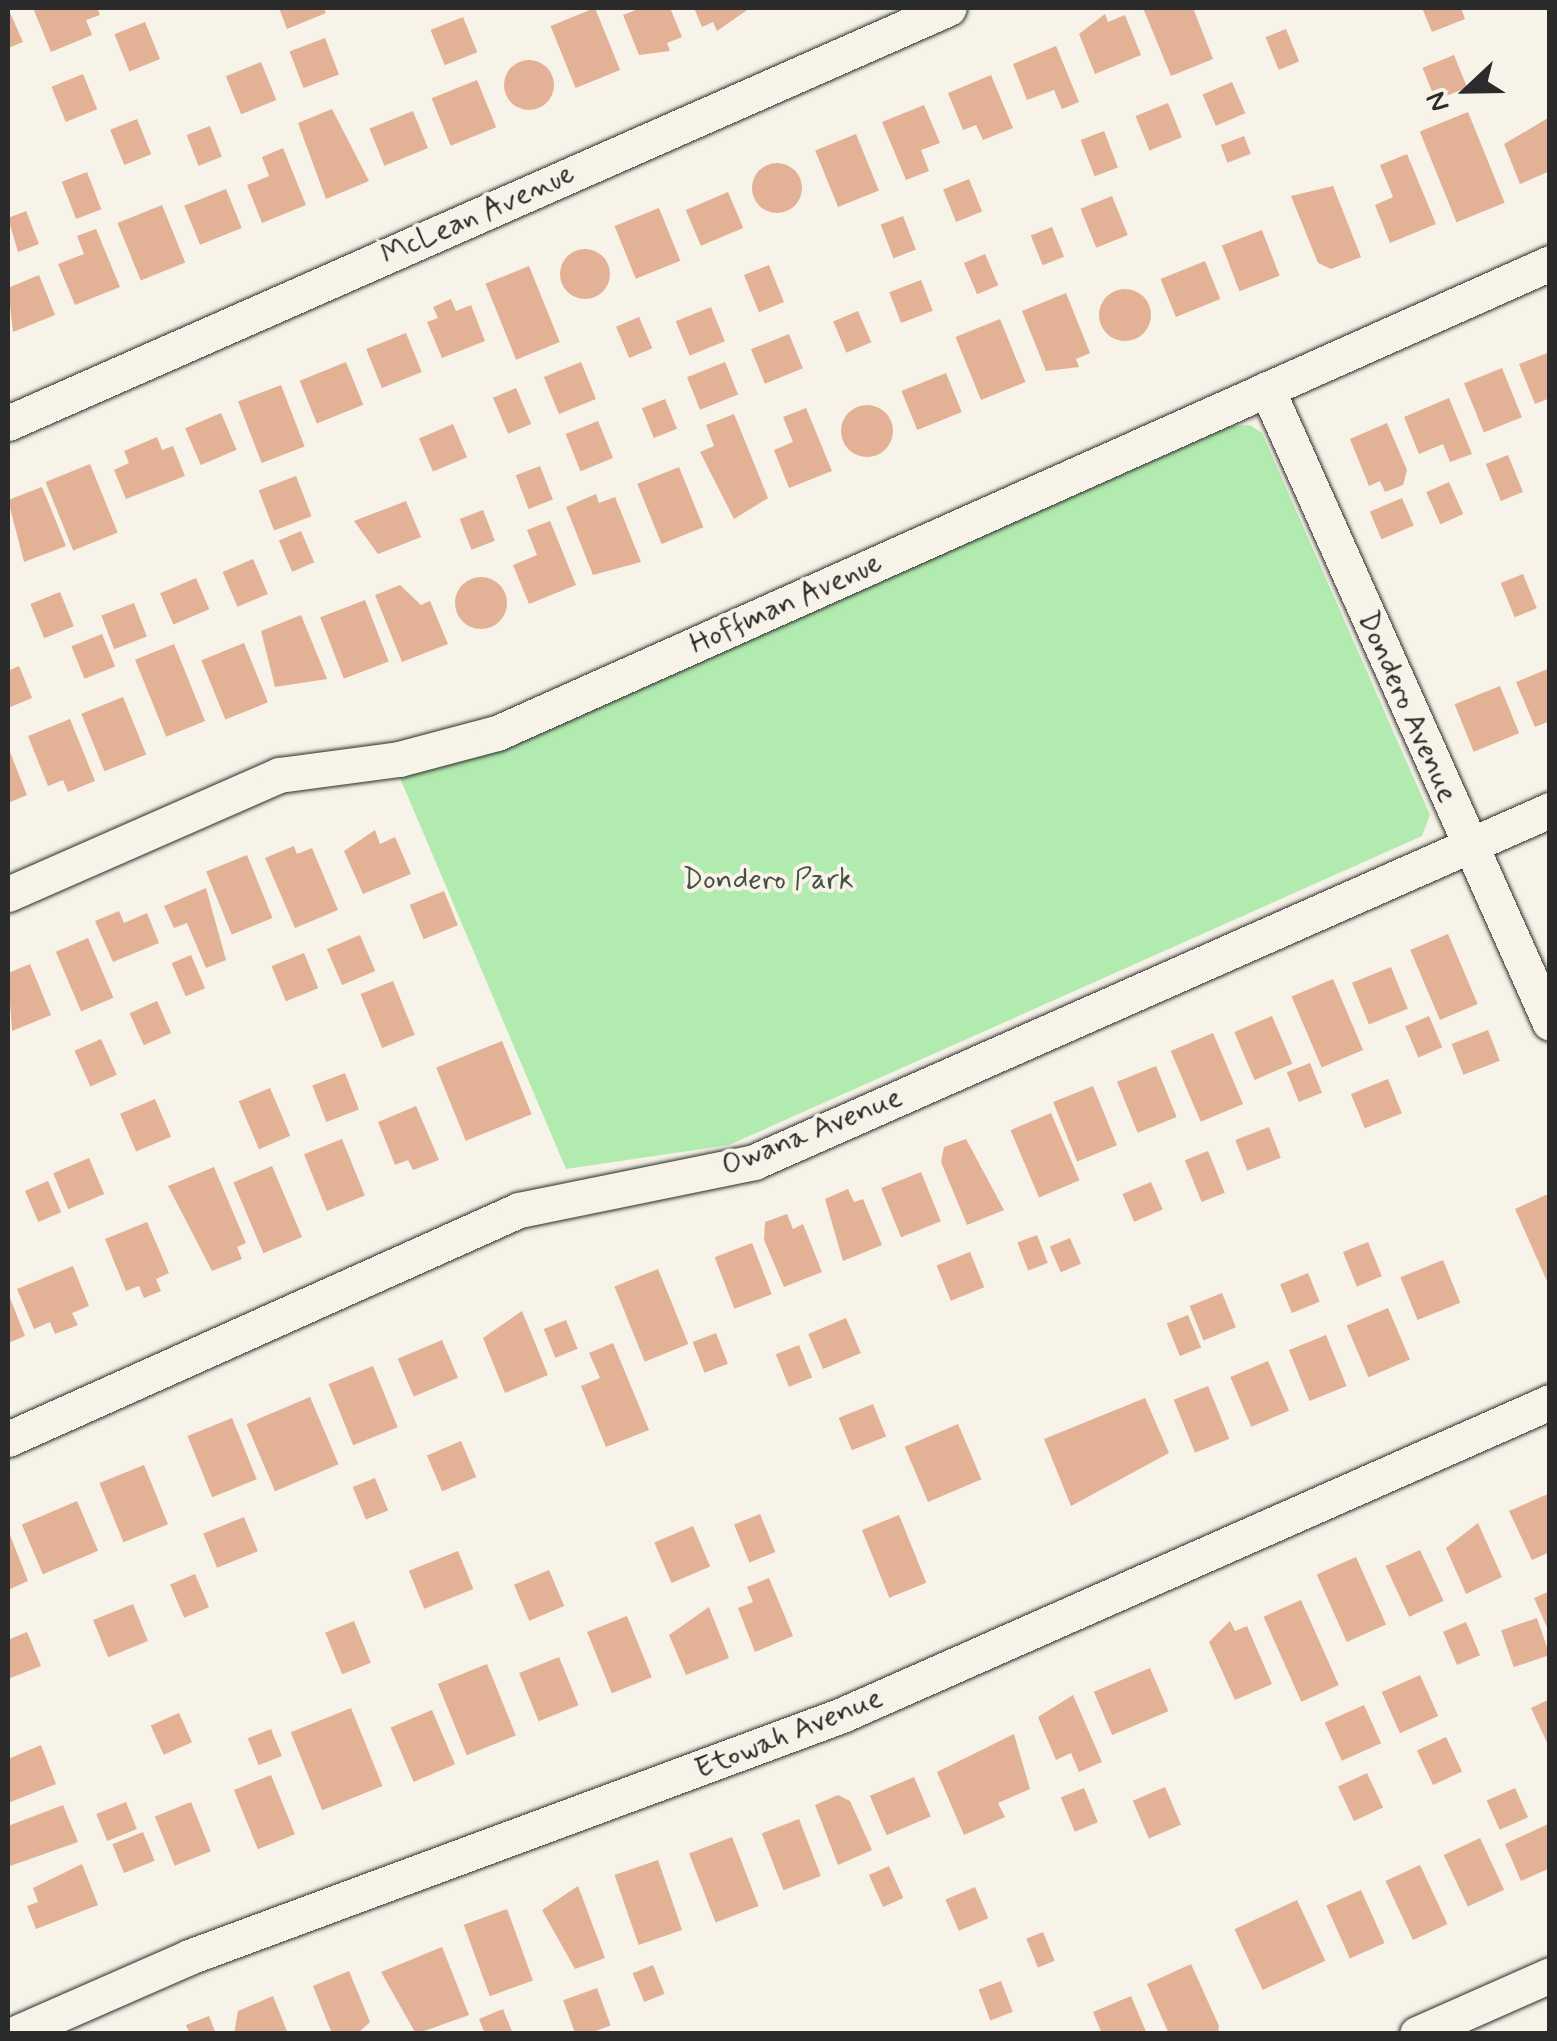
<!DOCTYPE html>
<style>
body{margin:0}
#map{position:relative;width:1557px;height:2041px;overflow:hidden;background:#f7f3e8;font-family:Mynerve,sans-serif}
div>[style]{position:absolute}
.green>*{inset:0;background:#b2ebaf}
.building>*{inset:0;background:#e3b195;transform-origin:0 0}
.round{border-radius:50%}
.roads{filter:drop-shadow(0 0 2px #2b2b2b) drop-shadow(0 0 2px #2b2b2b)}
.street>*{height:35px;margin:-17.5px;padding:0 17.5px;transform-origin:17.5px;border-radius:17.5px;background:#f7f3e8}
span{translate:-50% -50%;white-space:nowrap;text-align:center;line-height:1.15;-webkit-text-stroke:8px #f7f3e8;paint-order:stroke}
.street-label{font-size:30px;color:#2b2b2b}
.park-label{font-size:30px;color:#465145}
.frame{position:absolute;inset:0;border:10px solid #2b2b2b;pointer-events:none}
.north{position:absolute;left:1417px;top:40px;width:100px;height:100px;-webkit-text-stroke:8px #f7f3e8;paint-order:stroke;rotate:248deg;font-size:28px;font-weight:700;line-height:40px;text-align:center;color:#2b2b2b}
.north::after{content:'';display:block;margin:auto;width:35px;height:45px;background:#2b2b2b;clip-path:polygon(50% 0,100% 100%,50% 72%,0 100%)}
</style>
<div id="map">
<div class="green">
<i style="clip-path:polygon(1250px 425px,1262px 433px,1430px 815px,1422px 836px,729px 1145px,566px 1169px,400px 778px,515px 744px,1231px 426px)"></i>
</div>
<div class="building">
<i style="clip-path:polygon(8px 8px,23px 42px,8px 48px)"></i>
<i style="clip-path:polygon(33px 8px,97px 8px,100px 15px,86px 20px,92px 35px,51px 52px)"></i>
<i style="clip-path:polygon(279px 8px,323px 8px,326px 13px,287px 29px)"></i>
<i style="left:595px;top:8px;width:67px;height:48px;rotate:68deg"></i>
<i style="clip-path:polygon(641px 8px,670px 8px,682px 37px,667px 43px,670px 51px,639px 55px,623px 15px)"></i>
<i style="clip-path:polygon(694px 8px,750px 8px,717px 31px,713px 22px,702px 27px)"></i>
<i style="clip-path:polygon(1143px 8px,1193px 8px,1213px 59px,1171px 76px)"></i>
<i style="clip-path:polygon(1422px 8px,1461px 8px,1465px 19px,1432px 32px)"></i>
<i style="clip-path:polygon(1105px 14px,1108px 22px,1125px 15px,1141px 55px,1095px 74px,1079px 34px)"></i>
<i style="left:463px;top:17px;width:38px;height:35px;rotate:68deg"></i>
<i style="left:145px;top:22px;width:40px;height:33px;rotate:68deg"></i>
<i style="left:1286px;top:29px;width:35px;height:22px;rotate:68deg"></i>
<i style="left:325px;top:38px;width:39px;height:38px;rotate:69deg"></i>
<i style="clip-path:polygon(1056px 46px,1079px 102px,1062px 109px,1054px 90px,1027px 100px,1013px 64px)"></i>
<i style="left:1454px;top:55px;width:35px;height:34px;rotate:68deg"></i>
<i class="round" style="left:504px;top:60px;width:50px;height:50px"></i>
<i style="left:261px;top:62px;width:41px;height:38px;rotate:68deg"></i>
<i style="left:83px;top:74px;width:38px;height:34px;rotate:68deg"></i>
<i style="clip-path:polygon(991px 75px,1013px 128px,983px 140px,976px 125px,963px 130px,948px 93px)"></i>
<i style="left:477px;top:80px;width:51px;height:49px;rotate:68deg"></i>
<i style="left:1232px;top:82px;width:34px;height:32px;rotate:67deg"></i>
<i style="left:1168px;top:103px;width:37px;height:35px;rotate:68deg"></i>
<i style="clip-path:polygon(924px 105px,940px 143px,921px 150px,929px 171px,906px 180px,882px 122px)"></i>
<i style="clip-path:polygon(332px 109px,369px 181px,326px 199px,298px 123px)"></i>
<i style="left:413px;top:111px;width:40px;height:47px;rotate:68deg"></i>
<i style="left:1468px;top:112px;width:98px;height:52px;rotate:68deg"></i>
<i style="clip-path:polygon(1548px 118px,1550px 171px,1520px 184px,1504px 144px)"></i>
<i style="left:137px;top:119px;width:38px;height:29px;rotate:68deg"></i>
<i style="left:210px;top:126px;width:33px;height:25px;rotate:69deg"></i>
<i style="left:1104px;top:131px;width:39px;height:25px;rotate:69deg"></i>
<i style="left:856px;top:134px;width:61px;height:44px;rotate:68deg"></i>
<i style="left:1244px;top:136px;width:19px;height:25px;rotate:69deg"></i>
<i style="clip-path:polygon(283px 148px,306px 205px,262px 223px,247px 185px,269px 176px,262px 157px)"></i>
<i style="clip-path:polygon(1407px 154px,1436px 224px,1390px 243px,1375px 205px,1393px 197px,1380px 165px)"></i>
<i class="round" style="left:752px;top:163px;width:50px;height:50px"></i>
<i style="left:87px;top:172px;width:40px;height:27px;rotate:69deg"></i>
<i style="left:969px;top:179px;width:35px;height:28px;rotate:68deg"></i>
<i style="clip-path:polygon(1333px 186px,1361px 257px,1331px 269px,1318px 263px,1291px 196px)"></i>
<i style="left:226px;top:189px;width:42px;height:45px;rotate:68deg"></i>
<i style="left:728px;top:192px;width:39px;height:46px;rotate:67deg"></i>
<i style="left:1112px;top:196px;width:42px;height:34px;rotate:68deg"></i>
<i style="left:162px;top:205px;width:62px;height:48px;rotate:68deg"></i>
<i style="left:659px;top:208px;width:57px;height:48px;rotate:68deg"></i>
<i style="clip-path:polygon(26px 211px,39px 244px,18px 252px,8px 218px)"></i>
<i style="left:903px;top:216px;width:36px;height:24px;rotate:69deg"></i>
<i style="left:1052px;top:227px;width:32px;height:23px;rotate:68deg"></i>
<i style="clip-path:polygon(96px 229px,120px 287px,75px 305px,58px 264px,84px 254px,77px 236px)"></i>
<i style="left:1262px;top:230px;width:49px;height:43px;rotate:69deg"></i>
<i class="round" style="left:560px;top:249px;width:50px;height:50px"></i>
<i style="left:985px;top:254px;width:34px;height:23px;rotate:67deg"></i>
<i style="left:1205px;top:261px;width:41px;height:48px;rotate:68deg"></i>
<i style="left:769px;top:265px;width:40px;height:27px;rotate:68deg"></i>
<i style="left:529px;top:266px;width:82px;height:47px;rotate:68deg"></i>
<i style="clip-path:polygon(39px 275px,55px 315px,13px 332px,8px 288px)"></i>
<i style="left:921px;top:280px;width:33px;height:34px;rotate:69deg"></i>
<i class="round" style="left:1099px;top:289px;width:52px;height:52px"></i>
<i style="clip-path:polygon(1066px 293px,1090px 353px,1076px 359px,1079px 367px,1046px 371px,1022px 311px)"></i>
<i style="clip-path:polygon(451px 299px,456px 311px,471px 305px,485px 341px,442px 358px,427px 322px,438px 318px,433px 307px)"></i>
<i style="left:711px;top:307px;width:37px;height:38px;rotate:68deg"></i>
<i style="left:858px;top:311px;width:34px;height:27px;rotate:67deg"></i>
<i style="left:639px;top:317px;width:34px;height:25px;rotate:67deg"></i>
<i style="left:1000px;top:319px;width:68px;height:48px;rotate:68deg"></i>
<i style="left:406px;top:333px;width:42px;height:43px;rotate:68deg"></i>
<i style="left:789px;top:334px;width:37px;height:41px;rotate:68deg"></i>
<i style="clip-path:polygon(1550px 352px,1550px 398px,1535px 404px,1519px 364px)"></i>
<i style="left:346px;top:362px;width:46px;height:50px;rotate:68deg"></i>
<i style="left:581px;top:362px;width:40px;height:40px;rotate:68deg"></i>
<i style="left:725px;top:362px;width:35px;height:41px;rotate:68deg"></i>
<i style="left:1502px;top:368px;width:53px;height:41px;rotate:68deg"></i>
<i style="left:946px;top:373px;width:42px;height:48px;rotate:68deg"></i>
<i style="left:281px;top:385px;width:66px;height:46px;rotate:69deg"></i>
<i style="left:516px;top:388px;width:39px;height:25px;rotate:67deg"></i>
<i style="clip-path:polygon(1449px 398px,1472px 454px,1450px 462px,1443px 444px,1419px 454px,1404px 417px)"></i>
<i style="left:665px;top:399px;width:32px;height:25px;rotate:68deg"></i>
<i class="round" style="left:841px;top:405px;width:52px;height:52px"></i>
<i style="clip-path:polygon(806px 408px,832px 471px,789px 488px,774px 450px,793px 442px,783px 417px)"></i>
<i style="left:221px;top:413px;width:40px;height:39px;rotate:67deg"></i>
<i style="clip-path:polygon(734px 414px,768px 498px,734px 519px,700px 452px,714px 446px,706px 425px)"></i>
<i style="left:598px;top:421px;width:40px;height:35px;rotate:68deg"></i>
<i style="clip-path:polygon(1387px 423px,1407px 470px,1403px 485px,1385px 492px,1380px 481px,1369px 486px,1350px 439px)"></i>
<i style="left:453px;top:424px;width:36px;height:37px;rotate:67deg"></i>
<i style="clip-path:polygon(157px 437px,162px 450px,173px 446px,185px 476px,126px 499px,114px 470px,129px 463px,124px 451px)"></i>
<i style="left:1508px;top:455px;width:40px;height:24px;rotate:68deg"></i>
<i style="left:90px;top:464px;width:74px;height:48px;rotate:68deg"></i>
<i style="left:540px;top:466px;width:36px;height:26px;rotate:69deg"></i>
<i style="left:679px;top:467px;width:65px;height:45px;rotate:68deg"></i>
<i style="left:296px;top:476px;width:43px;height:40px;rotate:69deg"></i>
<i style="left:1449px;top:482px;width:35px;height:25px;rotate:66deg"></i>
<i style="clip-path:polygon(42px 487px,66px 546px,24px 562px,8px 500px)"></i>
<i style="clip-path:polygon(596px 494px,599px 503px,615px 497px,641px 562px,593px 575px,566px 507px)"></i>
<i style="left:1402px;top:498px;width:30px;height:35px;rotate:67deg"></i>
<i style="clip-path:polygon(406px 501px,421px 537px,378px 554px,354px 521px)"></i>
<i style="left:483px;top:510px;width:33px;height:25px;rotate:69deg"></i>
<i style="clip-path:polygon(550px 521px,576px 585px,529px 604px,513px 565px,537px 555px,527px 530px)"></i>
<i style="left:301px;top:531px;width:34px;height:24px;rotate:67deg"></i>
<i style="left:253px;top:559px;width:38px;height:33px;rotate:67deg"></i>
<i style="left:1523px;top:574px;width:37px;height:24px;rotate:68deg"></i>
<i class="round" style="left:455px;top:577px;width:52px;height:52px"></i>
<i style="left:196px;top:578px;width:34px;height:39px;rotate:67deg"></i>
<i style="clip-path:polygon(400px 585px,421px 605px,430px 601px,448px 644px,402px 662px,375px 595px)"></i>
<i style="left:60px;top:592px;width:37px;height:32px;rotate:68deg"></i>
<i style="left:365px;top:600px;width:66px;height:48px;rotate:69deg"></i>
<i style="left:134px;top:603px;width:36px;height:35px;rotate:69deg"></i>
<i style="clip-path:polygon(301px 615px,327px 679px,275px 687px,261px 631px)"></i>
<i style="left:102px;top:634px;width:35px;height:33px;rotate:68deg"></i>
<i style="left:244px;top:643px;width:64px;height:46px;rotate:68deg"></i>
<i style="left:174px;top:644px;width:83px;height:42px;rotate:68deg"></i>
<i style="clip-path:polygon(19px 666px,32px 698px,8px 708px,8px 671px)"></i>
<i style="clip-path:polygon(1550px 668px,1550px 721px,1535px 727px,1516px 682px)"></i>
<i style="left:1500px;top:686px;width:51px;height:49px;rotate:68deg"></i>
<i style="left:123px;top:697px;width:62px;height:45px;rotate:68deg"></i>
<i style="clip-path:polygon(70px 719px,95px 781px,68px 792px,63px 780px,48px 786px,28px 736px)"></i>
<i style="clip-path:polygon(8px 747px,27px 795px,8px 803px)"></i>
<i style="clip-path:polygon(375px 830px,380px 844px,395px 837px,411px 874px,363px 894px,344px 851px)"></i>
<i style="clip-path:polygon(294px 846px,297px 854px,312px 848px,338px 910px,295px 928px,265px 858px)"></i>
<i style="left:247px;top:855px;width:68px;height:44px;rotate:68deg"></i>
<i style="clip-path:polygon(206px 888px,226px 960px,206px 968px,187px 923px,174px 928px,164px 906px)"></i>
<i style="left:444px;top:891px;width:37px;height:37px;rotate:68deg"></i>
<i style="clip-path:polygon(119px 911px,124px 923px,147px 913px,159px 943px,113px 962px,95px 921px)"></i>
<i style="left:1448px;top:934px;width:76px;height:41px;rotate:67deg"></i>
<i style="left:360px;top:935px;width:39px;height:36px;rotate:67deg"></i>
<i style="left:88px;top:938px;width:65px;height:35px;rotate:67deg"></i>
<i style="left:304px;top:953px;width:38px;height:35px;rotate:68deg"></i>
<i style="left:191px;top:955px;width:36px;height:21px;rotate:67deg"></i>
<i style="clip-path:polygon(30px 964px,51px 1015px,12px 1031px,8px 973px)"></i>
<i style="left:1391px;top:967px;width:45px;height:42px;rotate:68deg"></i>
<i style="left:1333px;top:979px;width:77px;height:45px;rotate:67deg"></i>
<i style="left:393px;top:981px;width:58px;height:35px;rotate:68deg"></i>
<i style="left:157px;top:1001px;width:35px;height:30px;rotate:66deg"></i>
<i style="left:1272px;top:1016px;width:52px;height:41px;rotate:67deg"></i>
<i style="left:1429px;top:1016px;width:34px;height:26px;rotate:67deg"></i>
<i style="left:1488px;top:1030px;width:33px;height:39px;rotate:69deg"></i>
<i style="left:1213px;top:1033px;width:77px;height:46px;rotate:67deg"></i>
<i style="left:101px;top:1039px;width:39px;height:29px;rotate:66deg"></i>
<i style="left:502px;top:1041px;width:79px;height:71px;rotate:68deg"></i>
<i style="left:1310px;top:1063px;width:32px;height:25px;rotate:68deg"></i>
<i style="left:1156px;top:1066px;width:55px;height:42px;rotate:68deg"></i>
<i style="left:345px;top:1073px;width:39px;height:35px;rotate:69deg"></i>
<i style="left:1388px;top:1079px;width:37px;height:40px;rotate:68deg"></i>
<i style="left:1093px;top:1086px;width:64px;height:43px;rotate:68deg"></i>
<i style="left:270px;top:1088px;width:52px;height:34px;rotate:67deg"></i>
<i style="left:155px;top:1099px;width:41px;height:38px;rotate:67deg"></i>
<i style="clip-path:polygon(416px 1106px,439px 1160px,413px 1170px,408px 1160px,395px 1165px,378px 1122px)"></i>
<i style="left:1051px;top:1113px;width:73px;height:44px;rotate:67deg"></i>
<i style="left:1269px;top:1127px;width:33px;height:36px;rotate:69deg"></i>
<i style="left:342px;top:1139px;width:61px;height:41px;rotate:68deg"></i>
<i style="clip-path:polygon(966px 1139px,1004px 1210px,967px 1225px,941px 1162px,944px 1147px)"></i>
<i style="left:1208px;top:1151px;width:45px;height:25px;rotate:68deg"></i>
<i style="left:89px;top:1158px;width:39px;height:39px;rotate:67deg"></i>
<i style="left:272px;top:1166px;width:77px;height:42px;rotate:67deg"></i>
<i style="clip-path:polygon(214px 1167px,246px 1243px,237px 1247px,242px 1259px,212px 1271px,168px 1186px)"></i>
<i style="left:921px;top:1172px;width:53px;height:43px;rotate:68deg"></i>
<i style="left:48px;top:1181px;width:34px;height:25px;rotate:67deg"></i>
<i style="left:1151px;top:1182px;width:30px;height:31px;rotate:67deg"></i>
<i style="clip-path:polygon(848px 1189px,854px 1202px,863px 1199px,882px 1245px,843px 1261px,825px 1199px)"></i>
<i style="clip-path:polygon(1550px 1193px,1550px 1288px,1515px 1209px)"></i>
<i style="clip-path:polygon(787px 1214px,793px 1229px,803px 1224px,822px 1272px,784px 1287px,764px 1240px,765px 1222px)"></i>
<i style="clip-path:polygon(147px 1222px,169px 1273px,156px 1279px,161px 1291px,144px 1298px,139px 1286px,126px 1291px,105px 1239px)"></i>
<i style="left:1037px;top:1235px;width:30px;height:21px;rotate:69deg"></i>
<i style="left:1070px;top:1238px;width:28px;height:22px;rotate:67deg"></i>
<i style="left:1368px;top:1242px;width:37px;height:27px;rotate:68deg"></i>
<i style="left:752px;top:1243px;width:55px;height:40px;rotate:69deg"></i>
<i style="left:970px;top:1252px;width:38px;height:36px;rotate:68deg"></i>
<i style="left:1443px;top:1260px;width:46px;height:46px;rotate:68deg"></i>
<i style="clip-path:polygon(73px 1266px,89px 1306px,72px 1313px,78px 1325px,55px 1334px,50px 1322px,34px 1329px,17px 1289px)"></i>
<i style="left:658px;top:1269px;width:81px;height:47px;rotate:68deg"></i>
<i style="left:1308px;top:1273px;width:31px;height:30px;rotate:68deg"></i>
<i style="clip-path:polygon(8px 1293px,25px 1336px,8px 1343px)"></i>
<i style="left:1222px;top:1293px;width:37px;height:35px;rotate:68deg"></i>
<i style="left:1388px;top:1308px;width:56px;height:45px;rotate:67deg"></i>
<i style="clip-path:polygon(522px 1311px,548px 1375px,505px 1393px,483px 1338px)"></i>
<i style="left:1188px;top:1315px;width:35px;height:23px;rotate:68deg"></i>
<i style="left:846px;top:1318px;width:38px;height:41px;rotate:67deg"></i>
<i style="left:566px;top:1320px;width:31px;height:24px;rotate:68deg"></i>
<i style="left:716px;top:1333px;width:33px;height:25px;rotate:69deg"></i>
<i style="left:1326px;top:1335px;width:55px;height:40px;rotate:68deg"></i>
<i style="left:442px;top:1340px;width:41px;height:48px;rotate:67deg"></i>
<i style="clip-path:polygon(613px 1343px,649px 1430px,606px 1447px,581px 1386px,600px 1378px,589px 1353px)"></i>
<i style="left:799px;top:1345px;width:35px;height:25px;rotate:68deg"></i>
<i style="left:1268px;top:1361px;width:54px;height:41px;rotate:67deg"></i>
<i style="left:373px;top:1366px;width:66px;height:48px;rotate:68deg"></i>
<i style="left:1208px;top:1386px;width:57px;height:37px;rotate:68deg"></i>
<i style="left:310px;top:1397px;width:73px;height:69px;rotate:67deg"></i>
<i style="clip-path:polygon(1145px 1398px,1169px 1453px,1071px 1506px,1044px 1439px)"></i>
<i style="left:873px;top:1404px;width:35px;height:37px;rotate:68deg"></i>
<i style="left:232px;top:1418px;width:66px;height:48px;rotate:68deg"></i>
<i style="left:958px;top:1424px;width:60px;height:58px;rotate:67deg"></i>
<i style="left:461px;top:1441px;width:39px;height:37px;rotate:67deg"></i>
<i style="left:144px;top:1465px;width:64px;height:48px;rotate:68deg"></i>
<i style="left:375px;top:1478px;width:35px;height:24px;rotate:68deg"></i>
<i style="clip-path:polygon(1550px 1493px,1550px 1552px,1532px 1560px,1509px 1511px)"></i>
<i style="left:77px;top:1501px;width:54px;height:60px;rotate:67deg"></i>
<i style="left:760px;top:1514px;width:41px;height:28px;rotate:68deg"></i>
<i style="left:899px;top:1515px;width:73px;height:40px;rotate:68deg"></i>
<i style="left:244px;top:1517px;width:37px;height:44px;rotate:68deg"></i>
<i style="clip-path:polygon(1478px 1523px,1502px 1577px,1466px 1594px,1446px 1548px)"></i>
<i style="left:693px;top:1526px;width:44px;height:42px;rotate:67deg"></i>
<i style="clip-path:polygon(8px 1530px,28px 1581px,8px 1590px)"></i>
<i style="left:1420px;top:1550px;width:56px;height:38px;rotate:65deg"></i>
<i style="left:458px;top:1551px;width:41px;height:53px;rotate:68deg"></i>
<i style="left:1356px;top:1557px;width:74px;height:43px;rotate:66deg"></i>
<i style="left:549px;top:1570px;width:39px;height:38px;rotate:67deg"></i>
<i style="left:195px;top:1574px;width:36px;height:27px;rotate:67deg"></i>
<i style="clip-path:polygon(769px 1578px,793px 1636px,755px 1652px,738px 1608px,753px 1602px,747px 1587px)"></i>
<i style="clip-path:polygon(1550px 1591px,1550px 1634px,1534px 1598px)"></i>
<i style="left:1301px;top:1600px;width:93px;height:41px;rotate:66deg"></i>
<i style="left:133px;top:1604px;width:40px;height:43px;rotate:68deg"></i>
<i style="clip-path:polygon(709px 1607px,729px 1658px,686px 1675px,669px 1635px)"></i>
<i style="left:627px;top:1616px;width:66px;height:43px;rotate:68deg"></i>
<i style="left:1537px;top:1618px;width:39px;height:38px;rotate:71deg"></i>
<i style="left:354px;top:1621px;width:45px;height:31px;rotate:68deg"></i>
<i style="clip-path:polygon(1230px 1621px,1235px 1631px,1247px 1626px,1272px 1684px,1235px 1700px,1209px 1642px)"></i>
<i style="left:1466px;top:1622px;width:36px;height:25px;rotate:67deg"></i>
<i style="clip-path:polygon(27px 1632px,41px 1666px,8px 1679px,8px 1640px)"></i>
<i style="left:559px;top:1657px;width:52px;height:43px;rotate:68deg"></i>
<i style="left:487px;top:1664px;width:77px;height:53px;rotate:68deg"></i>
<i style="left:1150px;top:1668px;width:47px;height:61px;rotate:67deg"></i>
<i style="left:1420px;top:1675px;width:45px;height:42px;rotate:66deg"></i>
<i style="clip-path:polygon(1073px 1695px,1102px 1762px,1079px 1772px,1071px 1753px,1056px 1760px,1038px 1717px)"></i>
<i style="clip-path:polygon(1550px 1699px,1550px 1749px,1531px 1708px)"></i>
<i style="left:1364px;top:1705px;width:42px;height:43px;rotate:66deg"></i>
<i style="left:351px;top:1708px;width:84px;height:65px;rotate:68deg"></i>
<i style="left:432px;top:1710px;width:59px;height:45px;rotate:67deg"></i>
<i style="left:179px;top:1713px;width:32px;height:31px;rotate:66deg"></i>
<i style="left:271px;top:1729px;width:29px;height:25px;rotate:68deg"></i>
<i style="clip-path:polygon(1014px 1734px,1030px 1789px,998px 1803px,1005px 1817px,964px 1835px,937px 1772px)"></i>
<i style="left:1446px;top:1737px;width:38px;height:32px;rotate:65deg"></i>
<i style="clip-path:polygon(41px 1745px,56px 1784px,8px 1803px,8px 1759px)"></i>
<i style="left:1367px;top:1773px;width:38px;height:32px;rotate:65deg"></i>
<i style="left:271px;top:1775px;width:64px;height:40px;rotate:68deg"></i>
<i style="left:914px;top:1777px;width:43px;height:48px;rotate:67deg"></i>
<i style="left:1165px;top:1787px;width:41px;height:35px;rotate:67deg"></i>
<i style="left:1084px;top:1788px;width:37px;height:25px;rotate:68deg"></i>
<i style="left:1515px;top:1788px;width:32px;height:31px;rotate:66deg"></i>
<i style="clip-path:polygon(838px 1795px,850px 1801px,872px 1850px,838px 1865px,815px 1805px)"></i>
<i style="left:126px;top:1802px;width:29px;height:32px;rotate:68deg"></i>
<i style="left:191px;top:1802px;width:53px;height:39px;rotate:68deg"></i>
<i style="clip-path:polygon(63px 1805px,78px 1842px,10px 1866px,8px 1826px)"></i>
<i style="left:799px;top:1819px;width:61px;height:40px;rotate:69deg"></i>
<i style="clip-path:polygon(1548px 1824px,1550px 1868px,1521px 1881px,1505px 1844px)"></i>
<i style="left:143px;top:1832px;width:31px;height:33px;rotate:68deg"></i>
<i style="left:732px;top:1837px;width:74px;height:46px;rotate:69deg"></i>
<i style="left:1480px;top:1838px;width:57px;height:40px;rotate:65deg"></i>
<i style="left:658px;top:1860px;width:74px;height:46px;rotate:71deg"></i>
<i style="clip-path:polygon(82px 1864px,98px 1905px,36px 1929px,27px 1906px,38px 1902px,33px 1888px)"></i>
<i style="left:1420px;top:1865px;width:65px;height:38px;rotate:65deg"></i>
<i style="left:889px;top:1866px;width:35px;height:22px;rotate:66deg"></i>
<i style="clip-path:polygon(578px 1886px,605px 1958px,575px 1969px,542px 1910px)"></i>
<i style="left:975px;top:1887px;width:34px;height:32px;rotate:67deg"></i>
<i style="left:1361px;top:1890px;width:58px;height:38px;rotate:66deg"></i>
<i style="left:1297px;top:1900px;width:67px;height:69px;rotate:65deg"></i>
<i style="left:507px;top:1909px;width:76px;height:46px;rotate:70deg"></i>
<i style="left:1043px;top:1932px;width:31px;height:18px;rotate:68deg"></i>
<i style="clip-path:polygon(442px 1947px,469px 2015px,416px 2034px,381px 1972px)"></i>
<i style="clip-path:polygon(1191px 1964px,1219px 2026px,1218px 2034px,1169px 2034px,1147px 1984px)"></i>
<i style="left:653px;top:1965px;width:31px;height:22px;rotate:68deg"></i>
<i style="clip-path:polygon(349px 1971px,370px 2022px,357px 2034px,332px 2034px,313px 1986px)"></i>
<i style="left:1001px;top:1981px;width:33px;height:24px;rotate:69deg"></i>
<i style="left:597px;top:1988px;width:40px;height:36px;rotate:70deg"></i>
<i style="clip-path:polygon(273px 1996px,288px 2034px,234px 2034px,238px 2011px)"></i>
<i style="clip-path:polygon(1131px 1996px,1147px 2034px,1102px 2034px,1093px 2012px)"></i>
<i style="clip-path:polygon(503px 2009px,513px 2034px,485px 2034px,479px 2019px)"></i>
<i style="clip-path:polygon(209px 2016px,216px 2034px,190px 2034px,186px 2025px)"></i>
</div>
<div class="roads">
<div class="street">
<i style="left:1267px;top:389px;width:694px;rotate:65.95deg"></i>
<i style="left:8px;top:423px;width:1028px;rotate:-23.8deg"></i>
<i style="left:8px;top:894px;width:296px;rotate:-23.7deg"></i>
<i style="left:279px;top:775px;width:121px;rotate:-7.6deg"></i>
<i style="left:399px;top:759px;width:101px;rotate:-14.9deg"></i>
<i style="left:497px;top:733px;width:1153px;rotate:-24.05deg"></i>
<i style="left:8px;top:1439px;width:560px;rotate:-24.14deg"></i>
<i style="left:519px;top:1210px;width:240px;rotate:-11.5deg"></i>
<i style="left:754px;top:1162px;width:870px;rotate:-23.86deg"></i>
<i style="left:14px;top:2034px;width:191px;rotate:-23.7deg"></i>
<i style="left:189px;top:1957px;width:696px;rotate:-20.33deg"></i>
<i style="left:842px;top:1715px;width:774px;rotate:-23.85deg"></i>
<i style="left:1417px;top:2034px;width:145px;rotate:-23.9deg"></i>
</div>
</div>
<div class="street-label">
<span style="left:478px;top:215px;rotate:-24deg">McLean Avenue</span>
<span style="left:786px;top:604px;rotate:-24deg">Hoffman Avenue</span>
<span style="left:1407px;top:707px;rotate:66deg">Dondero Avenue</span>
<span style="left:812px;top:1132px;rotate:-22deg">Owana Avenue</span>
<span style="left:789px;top:1734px;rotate:-22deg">Etowah Avenue</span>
</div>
<div class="park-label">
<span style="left:768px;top:880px">Dondero Park</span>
</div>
<div class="frame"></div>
<div class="north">N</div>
</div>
